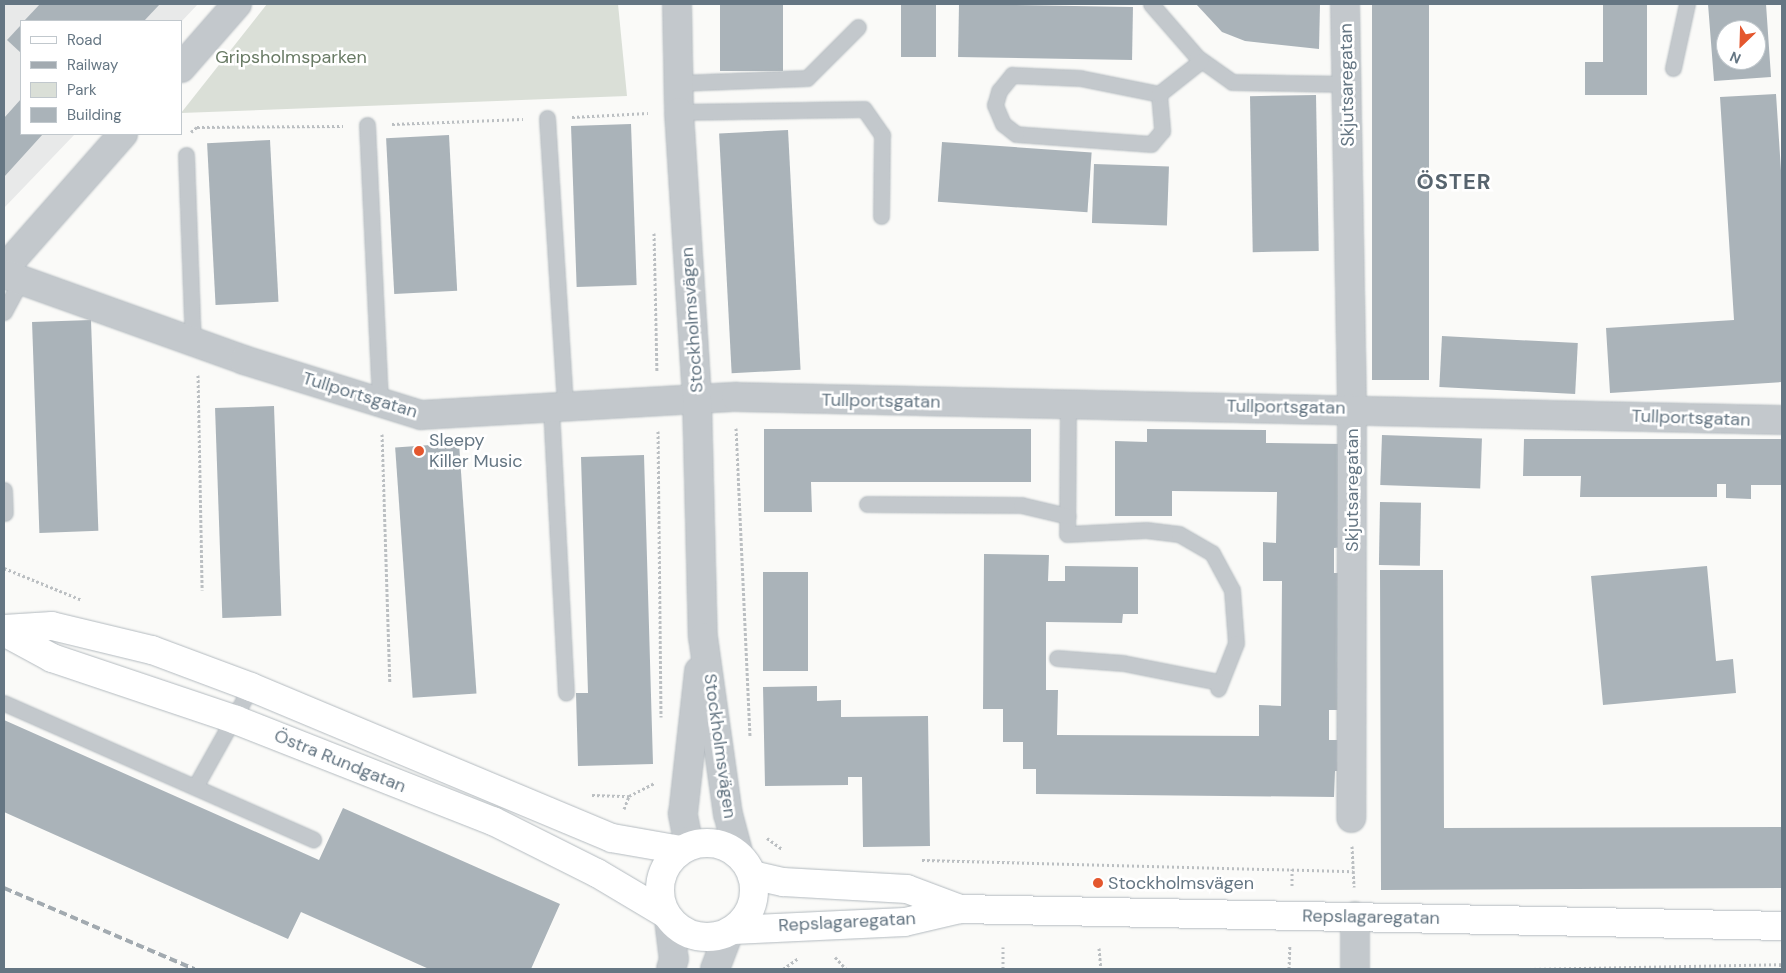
<!DOCTYPE html>
<meta charset="utf-8">
<style>
body{margin:0}
#map{position:relative;width:1786px;height:973px;overflow:hidden;background:#fafaf8;font-family:"DM Sans",sans-serif}
div>[style]{position:absolute}
.built>*{inset:0;background:#e8e9e9}
.green>*{inset:0;background:#dadfd7}
.building>*{inset:0;background:#aab3b9;transform-origin:0 0}
.path>*{height:3px;margin-top:-1.5px;transform-origin:0;background:repeating-linear-gradient(90deg,#bbbfc2 0 2.5px,transparent 0 5px)}
.roads{filter:drop-shadow(0 0 1px #b3babf) drop-shadow(0 0 1px #b3babf)}
.service>*{height:15px;margin:-7.5px;padding:0 7.5px;transform-origin:7.5px;border-radius:7.5px;background:#c3c8cc}
.minor>*{height:28px;margin:-14px;padding:0 14px;transform-origin:14px;border-radius:14px;background:#c3c8cc}
.tertiary>*{height:28px;margin:-14px;padding:0 14px;transform-origin:14px;border-radius:14px;background:#c3c8cc}
.secondary>*{height:28px;margin:-14px;padding:0 14px;transform-origin:14px;border-radius:14px;background:#fff}
.secondary>.ring{margin:-14px;padding:0;box-sizing:content-box;background:none;border:28px solid #fff;border-radius:50%}
.rail>*{height:4px;margin-top:-2px;transform-origin:0;background:repeating-linear-gradient(90deg,#a2aab0 0 8px,transparent 0 12px)}
.dots>*{width:14px;height:14px;translate:-50% -50%;box-sizing:border-box;border:2px solid #fff;border-radius:50%}
span{translate:-50% -50%;white-space:nowrap;text-align:center;line-height:1.15;-webkit-text-stroke:5px #fff;paint-order:stroke}
.park-label{font-size:18px;color:#687a64}
.street-label{font-size:18px;color:#657683}
.poi-label{font-size:18px;color:#657683}
.left{translate:0 -50%;text-align:left}
.district-label{font-size:22px;color:#57646e;font-weight:700;letter-spacing:1px}
.frame{position:absolute;inset:0;border:5px solid #657683;pointer-events:none}
.legend{position:absolute;left:20px;top:20px;width:162px;height:115px;box-sizing:border-box;background:#fff;border:1px solid #c1c8cd;margin:0;padding:6px 9px;list-style:none;font-size:15px;color:#657683}
.legend li{display:flex;align-items:center;gap:10px;height:25px}
.legend b{width:25px;border:1px solid #c1c8cd}
.north{position:absolute;left:1716px;top:20px;width:50px;height:50px;box-sizing:border-box;background:#fff;border:1px solid #c1c8cd;border-radius:50%;rotate:204deg;font-size:14px;font-weight:700;line-height:20px;text-align:center;color:#657683}
.north::after{content:'';display:block;margin:auto;width:18px;height:22px;background:#e4572e;clip-path:polygon(50% 0,100% 100%,50% 72%,0 100%)}
</style>
<div id="map">
<div class="built">
<i style="clip-path:polygon(4px 4px,198px 4px,181px 22px,21px 21px,21px 134px,75px 134px,4px 208px)"></i>
</div>
<div class="green">
<i style="clip-path:polygon(267px 4px,618px 4px,627px 96px,181px 113px)"></i>
</div>
<div class="building">
<i style="clip-path:polygon(40px 4px,160px 4px,144px 21px,24px 21px)"></i>
<i style="left:720px;top:4px;width:63px;height:67px"></i>
<i style="left:901px;top:4px;width:35px;height:53px"></i>
<i style="left:959px;top:4px;width:174px;height:53px;rotate:1deg"></i>
<i style="clip-path:polygon(1196px 4px,1320px 4px,1319px 49px,1245px 41px,1222px 32px)"></i>
<i style="left:1372px;top:4px;width:57px;height:376px"></i>
<i style="clip-path:polygon(1603px 4px,1647px 4px,1647px 95px,1585px 95px,1585px 62px,1603px 62px)"></i>
<i style="clip-path:polygon(evenodd,1708px 4px,1766px 4px,1771px 77px,1714px 81px,1708px 4px,1726px 30px,1756px 30px,1756px 60px,1726px 60px,1726px 30px)"></i>
<i style="clip-path:polygon(21px 25px,21px 53px,7px 40px)"></i>
<i style="clip-path:polygon(1776px 94px,1782px 186px,1782px 382px,1610px 393px,1606px 328px,1734px 320px,1720px 97px)"></i>
<i style="left:1316px;top:95px;width:156px;height:66px;rotate:89deg"></i>
<i style="clip-path:polygon(21px 99px,21px 134px,43px 134px,4px 177px,4px 118px)"></i>
<i style="left:631px;top:124px;width:161px;height:60px;rotate:88deg"></i>
<i style="left:788px;top:130px;width:240px;height:69px;rotate:87deg"></i>
<i style="left:449px;top:135px;width:156px;height:63px;rotate:87deg"></i>
<i style="left:270px;top:140px;width:162px;height:63px;rotate:87deg"></i>
<i style="left:942px;top:142px;width:150px;height:60px;rotate:4deg"></i>
<i style="left:1094px;top:164px;width:75px;height:59px;rotate:2deg"></i>
<i style="left:91px;top:320px;width:211px;height:59px;rotate:88deg"></i>
<i style="left:1442px;top:336px;width:136px;height:51px;rotate:3deg"></i>
<i style="left:274px;top:406px;width:210px;height:59px;rotate:88deg"></i>
<i style="clip-path:polygon(764px 429px,1031px 429px,1031px 482px,811px 482px,812px 512px,764px 512px)"></i>
<i style="clip-path:polygon(1147px 429px,1266px 430px,1266px 443px,1344px 444px,1343px 547px,1334px 548px,1334px 573px,1345px 573px,1344px 710px,1329px 710px,1329px 740px,1343px 740px,1343px 771px,1335px 771px,1334px 797px,1036px 794px,1036px 769px,1023px 769px,1023px 742px,1003px 742px,1003px 709px,983px 709px,984px 554px,1049px 555px,1048px 581px,1065px 581px,1065px 566px,1138px 567px,1138px 614px,1123px 614px,1122px 623px,1046px 622px,1046px 690px,1058px 690px,1057px 735px,1259px 736px,1259px 705px,1281px 706px,1282px 581px,1263px 581px,1263px 542px,1276px 543px,1277px 492px,1172px 491px,1172px 516px,1115px 516px,1115px 441px,1147px 442px)"></i>
<i style="left:1382px;top:435px;width:100px;height:50px;rotate:2deg"></i>
<i style="clip-path:polygon(1524px 439px,1782px 439px,1782px 485px,1751px 485px,1751px 499px,1726px 498px,1726px 484px,1717px 484px,1717px 497px,1580px 497px,1581px 476px,1523px 476px)"></i>
<i style="left:459px;top:443px;width:251px;height:64px;rotate:86deg"></i>
<i style="clip-path:polygon(644px 455px,653px 764px,578px 766px,576px 693px,588px 693px,581px 457px)"></i>
<i style="left:1380px;top:502px;width:41px;height:63px;rotate:1deg"></i>
<i style="clip-path:polygon(1707px 566px,1716px 661px,1733px 659px,1736px 693px,1603px 705px,1591px 576px)"></i>
<i style="clip-path:polygon(1380px 570px,1443px 570px,1444px 828px,1782px 827px,1782px 888px,1381px 890px)"></i>
<i style="left:763px;top:572px;width:45px;height:99px"></i>
<i style="clip-path:polygon(817px 686px,817px 701px,841px 700px,841px 717px,928px 716px,930px 846px,863px 847px,862px 777px,848px 777px,848px 785px,765px 786px,763px 687px)"></i>
<i style="clip-path:polygon(4px 720px,319px 860px,343px 808px,560px 904px,531px 969px,429px 969px,301px 912px,288px 939px,4px 812px)"></i>
</div>
<div class="path">
<i style="left:572px;top:117px;width:76px;rotate:-3deg"></i>
<i style="left:392px;top:124px;width:131px;rotate:-2.2deg"></i>
<i style="left:191px;top:132px;width:8px;rotate:-40deg"></i>
<i style="left:197px;top:127px;width:146px;rotate:-0.4deg"></i>
<i style="left:654px;top:233px;width:139px;rotate:88.8deg"></i>
<i style="left:198px;top:375px;width:215px;rotate:88.9deg"></i>
<i style="left:736px;top:428px;width:308px;rotate:87.4deg"></i>
<i style="left:658px;top:431px;width:286px;rotate:89.4deg"></i>
<i style="left:382px;top:434px;width:248px;rotate:88.2deg"></i>
<i style="left:4px;top:568px;width:84px;rotate:22.3deg"></i>
<i style="left:592px;top:795px;width:37px;rotate:2deg"></i>
<i style="left:629px;top:796px;width:29px;rotate:-27deg"></i>
<i style="left:624px;top:809px;width:14px;rotate:-69deg"></i>
<i style="left:767px;top:838px;width:19px;rotate:36deg"></i>
<i style="left:1352px;top:846px;width:41px;rotate:87.2deg"></i>
<i style="left:922px;top:860px;width:431px;rotate:1.5deg"></i>
<i style="left:1292px;top:886px;width:17px;rotate:-90deg"></i>
<i style="left:1099px;top:948px;width:21px;rotate:85deg"></i>
<i style="left:835px;top:957px;width:16px;rotate:47deg"></i>
<i style="left:783px;top:969px;width:19px;rotate:-35deg"></i>
<i style="left:1003px;top:969px;width:22px;rotate:-90deg"></i>
<i style="left:1289px;top:969px;width:24px;rotate:-88deg"></i>
<i style="left:1529px;top:969px;width:253px;rotate:-1.1deg"></i>
</div>
<div class="roads">
<div class="service">
<i style="left:1151px;top:4px;width:70px;rotate:49deg"></i>
<i style="left:1197px;top:57px;width:43px;rotate:35.5deg"></i>
<i style="left:1232px;top:82px;width:115px;rotate:1deg"></i>
<i style="left:1673px;top:68px;width:66px;rotate:-77.7deg"></i>
<i style="left:678px;top:83px;width:129px;rotate:-2.2deg"></i>
<i style="left:807px;top:78px;width:72px;rotate:-45deg"></i>
<i style="left:1159px;top:94px;width:37px;rotate:85deg"></i>
<i style="left:1162px;top:131px;width:17px;rotate:130deg"></i>
<i style="left:1151px;top:144px;width:135px;rotate:-175.8deg"></i>
<i style="left:1016px;top:134px;width:16px;rotate:-142deg"></i>
<i style="left:1003px;top:124px;width:21px;rotate:-113deg"></i>
<i style="left:995px;top:105px;width:15px;rotate:-74deg"></i>
<i style="left:999px;top:91px;width:21px;rotate:-51deg"></i>
<i style="left:1012px;top:75px;width:68px;rotate:2.5deg"></i>
<i style="left:1080px;top:78px;width:81px;rotate:11.4deg"></i>
<i style="left:1159px;top:94px;width:53px;rotate:-38.2deg"></i>
<i style="left:679px;top:112px;width:185px;rotate:-0.9deg"></i>
<i style="left:864px;top:109px;width:32px;rotate:55deg"></i>
<i style="left:882px;top:135px;width:81px;rotate:90.7deg"></i>
<i style="left:547px;top:118px;width:291px;rotate:86.4deg"></i>
<i style="left:367px;top:125px;width:277px;rotate:87.3deg"></i>
<i style="left:186px;top:155px;width:187px;rotate:87.9deg"></i>
<i style="left:4px;top:312px;width:36px;rotate:-62deg"></i>
<i style="left:1068px;top:405px;width:129px;rotate:90.4deg"></i>
<i style="left:1067px;top:534px;width:79px;rotate:-2.9deg"></i>
<i style="left:1146px;top:530px;width:33px;rotate:7deg"></i>
<i style="left:1179px;top:534px;width:38px;rotate:30deg"></i>
<i style="left:1212px;top:553px;width:42px;rotate:61.6deg"></i>
<i style="left:1232px;top:590px;width:53px;rotate:85.7deg"></i>
<i style="left:1236px;top:643px;width:49px;rotate:111.4deg"></i>
<i style="left:551px;top:408px;width:285px;rotate:87deg"></i>
<i style="left:4px;top:490px;width:23px;rotate:88deg"></i>
<i style="left:867px;top:504px;width:154px;rotate:0.4deg"></i>
<i style="left:1021px;top:505px;width:48px;rotate:13.2deg"></i>
<i style="left:1057px;top:658px;width:66px;rotate:4.3deg"></i>
<i style="left:1123px;top:663px;width:98px;rotate:11.2deg"></i>
<i style="left:4px;top:703px;width:338px;rotate:23.8deg"></i>
<i style="left:195px;top:787px;width:115px;rotate:-60.8deg"></i>
</div>
<div class="minor">
<i style="left:1345px;top:4px;width:404px;rotate:89deg"></i>
<i style="left:1352px;top:408px;width:410px;rotate:90.1deg"></i>
<i style="left:181px;top:68px;width:85px;rotate:-48.8deg"></i>
<i style="left:4px;top:269px;width:180px;rotate:-48.6deg"></i>
<i style="left:4px;top:274px;width:255px;rotate:19.7deg"></i>
<i style="left:244px;top:360px;width:185px;rotate:17.3deg"></i>
<i style="left:421px;top:415px;width:316px;rotate:-3.3deg"></i>
<i style="left:736px;top:397px;width:1046px;rotate:1.26deg"></i>
<i style="left:1355px;top:969px;width:53px;rotate:-90deg"></i>
</div>
<div class="tertiary">
<i style="left:677px;top:4px;width:108px;rotate:88.9deg"></i>
<i style="left:679px;top:112px;width:288px;rotate:86.4deg"></i>
<i style="left:697px;top:399px;width:238px;rotate:88.6deg"></i>
<i style="left:703px;top:637px;width:179px;rotate:82deg"></i>
<i style="left:728px;top:814px;width:42px;rotate:75deg"></i>
<i style="left:689px;top:846px;width:33px;rotate:-101deg"></i>
<i style="left:683px;top:814px;width:144px;rotate:-83.6deg"></i>
<i style="left:669px;top:920px;width:39px;rotate:83deg"></i>
<i style="left:674px;top:959px;width:10px;rotate:107deg"></i>
<i style="left:715px;top:969px;width:39px;rotate:-69deg"></i>
</div>
<div class="secondary">
<i style="left:4px;top:629px;width:48px;rotate:-3.6deg"></i>
<i style="left:52px;top:626px;width:103px;rotate:13.5deg"></i>
<i style="left:152px;top:650px;width:106px;rotate:20.5deg"></i>
<i style="left:251px;top:687px;width:391px;rotate:22.7deg"></i>
<i style="left:612px;top:838px;width:70px;rotate:9.9deg"></i>
<i style="left:4px;top:632px;width:55px;rotate:28.4deg"></i>
<i style="left:52px;top:658px;width:194px;rotate:18.6deg"></i>
<i style="left:236px;top:720px;width:276px;rotate:21.5deg"></i>
<i style="left:493px;top:821px;width:116px;rotate:26.6deg"></i>
<i style="left:597px;top:873px;width:80px;rotate:30.7deg"></i>
<i class="ring" style="left:660px;top:843px;width:66px;height:66px"></i>
<i style="left:752px;top:875px;width:32px;rotate:13deg"></i>
<i style="left:783px;top:882px;width:124px;rotate:3.2deg"></i>
<i style="left:907px;top:889px;width:57px;rotate:20.7deg"></i>
<i style="left:733px;top:930px;width:172px;rotate:-2.7deg"></i>
<i style="left:905px;top:922px;width:57px;rotate:-13.3deg"></i>
<i style="left:960px;top:909px;width:822px;rotate:1.18deg"></i>
</div>
</div>
<div class="rail">
<i style="left:4px;top:888px;width:207px;rotate:23.1deg"></i>
</div>
<div class="dots">
<i style="left:419px;top:451px;background:#e4572e"></i>
<i style="left:1098px;top:883px;background:#e4572e"></i>
</div>
<div class="park-label">
<span style="left:291px;top:57px">Gripsholmsparken</span>
</div>
<div class="street-label">
<span style="left:1347px;top:85px;rotate:-91deg">Skjutsaregatan</span>
<span style="left:692px;top:320px;rotate:-94deg">Stockholmsvägen</span>
<span style="left:360px;top:395px;rotate:17deg">Tullportsgatan</span>
<span style="left:881px;top:401px;rotate:1deg">Tullportsgatan</span>
<span style="left:1286px;top:407px;rotate:1deg">Tullportsgatan</span>
<span style="left:1691px;top:418px;rotate:2deg">Tullportsgatan</span>
<span style="left:1352px;top:490px;rotate:-90deg">Skjutsaregatan</span>
<span style="left:720px;top:746px;rotate:82deg">Stockholmsvägen</span>
<span style="left:340px;top:761px;rotate:22deg">Östra Rundgatan</span>
<span style="left:1371px;top:917px;rotate:1deg">Repslagaregatan</span>
<span style="left:847px;top:922px;rotate:-3deg">Repslagaregatan</span>
</div>
<div class="poi-label">
<span class="left" style="left:429px;top:451px">Sleepy<br>Killer Music</span>
<span class="left" style="left:1108px;top:883px">Stockholmsvägen</span>
</div>
<div class="district-label">
<span style="left:1454px;top:182px">ÖSTER</span>
</div>
<div class="frame"></div>
<ul class="legend">
<li><b style="height:6px;background:#fff"></b>Road</li>
<li><b style="height:6px;background:#a2aab0"></b>Railway</li>
<li><b style="height:14px;background:#dadfd7"></b>Park</li>
<li><b style="height:14px;background:#aab3b9"></b>Building</li>
</ul>
<div class="north">N</div>
</div>
